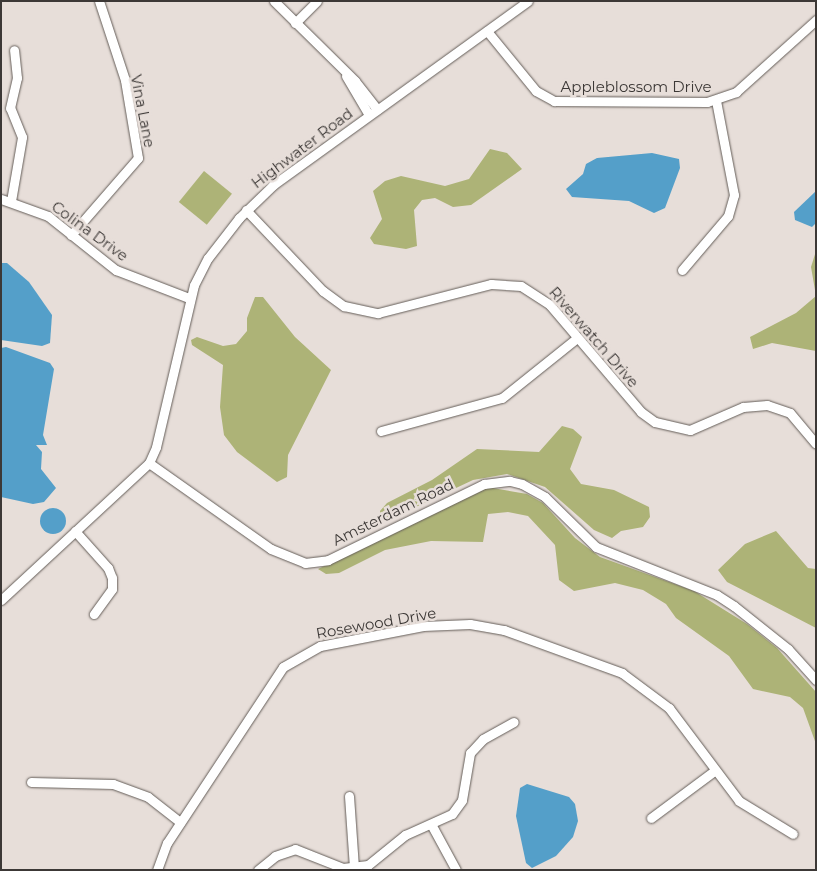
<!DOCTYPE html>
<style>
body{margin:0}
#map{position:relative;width:817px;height:871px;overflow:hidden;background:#e7ded9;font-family:Montserrat,sans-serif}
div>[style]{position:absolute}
.green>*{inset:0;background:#adb377;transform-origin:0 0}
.water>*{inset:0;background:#549fc9}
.round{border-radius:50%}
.roads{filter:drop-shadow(0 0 1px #645d58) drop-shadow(0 0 1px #645d58)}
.minor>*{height:9px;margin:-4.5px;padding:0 4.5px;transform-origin:4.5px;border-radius:4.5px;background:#fff}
span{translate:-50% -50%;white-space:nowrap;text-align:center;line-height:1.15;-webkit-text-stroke:5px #e7ded9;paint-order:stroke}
.street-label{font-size:15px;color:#3c3836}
.frame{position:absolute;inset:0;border:2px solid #3c3836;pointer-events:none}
</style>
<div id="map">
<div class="green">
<i style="clip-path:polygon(490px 149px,507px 153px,522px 169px,471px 205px,453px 207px,435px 198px,422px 200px,414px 210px,417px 246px,406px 249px,374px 244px,370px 238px,382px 219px,373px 191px,385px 181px,401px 176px,445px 186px,469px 179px)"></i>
<i style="left:204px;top:171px;width:36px;height:40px;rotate:39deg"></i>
<i style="clip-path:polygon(816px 251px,816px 351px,772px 343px,753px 349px,750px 337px,796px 313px,816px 296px,811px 267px)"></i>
<i style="clip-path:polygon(255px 297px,263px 297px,295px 337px,331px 370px,288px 455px,287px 477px,277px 482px,237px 452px,224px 435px,220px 407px,223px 365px,192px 345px,191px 340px,197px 337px,223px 346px,236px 344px,247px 331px,247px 318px)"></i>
<i style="clip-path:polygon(562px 426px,573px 429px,582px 437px,570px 469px,581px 484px,614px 490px,649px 507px,650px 517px,643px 527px,621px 531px,612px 538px,594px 530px,545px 487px,507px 474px,473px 480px,384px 522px,381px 520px,380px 511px,387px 503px,432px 480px,477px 449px,539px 452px)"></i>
<i style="clip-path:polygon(487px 487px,527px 494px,543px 503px,575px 538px,600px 557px,694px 591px,747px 624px,777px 648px,816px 692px,816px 744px,803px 708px,790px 697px,753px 689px,729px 656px,676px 618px,666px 604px,643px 590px,615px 583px,574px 591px,559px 580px,555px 545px,528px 516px,508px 512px,488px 514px,483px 542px,431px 541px,385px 550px,339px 573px,326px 574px,318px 569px)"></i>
<i style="clip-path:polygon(776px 531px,808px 568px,816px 569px,816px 628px,727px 582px,718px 570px,745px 544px)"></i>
</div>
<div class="water">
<i style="clip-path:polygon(652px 153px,679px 159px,680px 168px,665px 208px,654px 213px,629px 201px,572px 197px,566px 189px,583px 174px,586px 164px,597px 158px)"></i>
<i style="clip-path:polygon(816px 191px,816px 223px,812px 227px,795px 220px,794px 212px)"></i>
<i style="clip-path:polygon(1px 263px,7px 263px,29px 282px,52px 315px,50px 343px,42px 346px,1px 340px)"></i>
<i style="clip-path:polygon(6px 347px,50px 363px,54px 369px,43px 435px,47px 445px,36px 445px,42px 452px,41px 469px,56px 488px,44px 502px,33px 504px,1px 497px,1px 348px)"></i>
<i class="round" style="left:40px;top:508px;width:26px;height:26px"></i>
<i style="clip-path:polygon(527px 784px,569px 797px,575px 804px,578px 821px,573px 837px,556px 856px,532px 868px,526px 863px,516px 816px,520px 788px)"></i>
</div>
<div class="roads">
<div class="minor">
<i style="left:274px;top:1px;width:114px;rotate:44.6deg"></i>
<i style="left:355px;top:81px;width:36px;rotate:52deg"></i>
<i style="left:295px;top:23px;width:31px;rotate:-45deg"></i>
<i style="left:487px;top:31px;width:77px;rotate:50.8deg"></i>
<i style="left:536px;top:91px;width:21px;rotate:29deg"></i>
<i style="left:554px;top:101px;width:153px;rotate:0.4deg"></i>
<i style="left:707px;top:102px;width:31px;rotate:-19deg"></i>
<i style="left:736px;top:92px;width:108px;rotate:-42deg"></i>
<i style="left:346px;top:76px;width:45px;rotate:59.5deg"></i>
<i style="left:1px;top:199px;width:50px;rotate:19.9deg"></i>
<i style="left:48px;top:216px;width:87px;rotate:38.5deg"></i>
<i style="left:116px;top:270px;width:78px;rotate:21deg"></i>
<i style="left:11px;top:201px;width:65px;rotate:-80.2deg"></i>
<i style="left:22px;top:137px;width:31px;rotate:-112deg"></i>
<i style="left:10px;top:108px;width:31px;rotate:-77deg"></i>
<i style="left:17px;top:78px;width:28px;rotate:-96deg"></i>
<i style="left:246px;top:210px;width:112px;rotate:46.5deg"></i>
<i style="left:323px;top:291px;width:26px;rotate:36deg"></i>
<i style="left:344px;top:306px;width:35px;rotate:12deg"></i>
<i style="left:378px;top:313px;width:117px;rotate:-14.4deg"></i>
<i style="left:491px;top:284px;width:30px;rotate:4deg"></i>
<i style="left:521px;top:286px;width:35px;rotate:33deg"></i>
<i style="left:550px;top:305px;width:140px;rotate:49.6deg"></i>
<i style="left:641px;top:412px;width:17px;rotate:36deg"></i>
<i style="left:655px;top:422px;width:36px;rotate:13deg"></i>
<i style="left:690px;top:430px;width:58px;rotate:-23.5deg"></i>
<i style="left:743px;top:407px;width:24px;rotate:-5deg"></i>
<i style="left:767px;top:405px;width:24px;rotate:19deg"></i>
<i style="left:790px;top:413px;width:40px;rotate:50deg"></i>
<i style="left:71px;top:235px;width:102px;rotate:-49deg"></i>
<i style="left:138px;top:158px;width:79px;rotate:-99.5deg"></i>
<i style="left:125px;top:80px;width:83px;rotate:-108.2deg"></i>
<i style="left:682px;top:270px;width:71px;rotate:-49.6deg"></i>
<i style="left:728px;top:216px;width:22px;rotate:-74deg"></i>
<i style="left:734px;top:195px;width:96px;rotate:-100.8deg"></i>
<i style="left:381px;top:431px;width:125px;rotate:-15.3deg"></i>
<i style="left:502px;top:398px;width:96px;rotate:-38.7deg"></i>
<i style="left:149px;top:463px;width:149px;rotate:35.2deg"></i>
<i style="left:271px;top:549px;width:37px;rotate:22deg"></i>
<i style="left:305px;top:563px;width:23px;rotate:-7deg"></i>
<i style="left:328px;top:560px;width:174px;rotate:-26deg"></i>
<i style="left:484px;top:484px;width:26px;rotate:-7deg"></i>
<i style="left:510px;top:481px;width:12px;rotate:14deg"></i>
<i style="left:522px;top:484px;width:26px;rotate:29deg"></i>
<i style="left:545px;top:497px;width:71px;rotate:44.4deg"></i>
<i style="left:596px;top:547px;width:130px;rotate:21.6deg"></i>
<i style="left:717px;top:595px;width:20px;rotate:33deg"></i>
<i style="left:734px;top:606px;width:69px;rotate:38.5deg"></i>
<i style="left:788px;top:649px;width:42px;rotate:47.9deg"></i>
<i style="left:75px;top:531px;width:50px;rotate:48.3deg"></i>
<i style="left:108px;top:568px;width:11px;rotate:68deg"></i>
<i style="left:112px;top:578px;width:11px;rotate:90deg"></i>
<i style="left:112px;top:589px;width:31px;rotate:126deg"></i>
<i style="left:1px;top:600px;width:202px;rotate:-42.8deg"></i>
<i style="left:149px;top:463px;width:17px;rotate:-66deg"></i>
<i style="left:156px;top:447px;width:166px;rotate:-76.8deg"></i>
<i style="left:194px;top:285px;width:30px;rotate:-63deg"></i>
<i style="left:208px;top:258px;width:51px;rotate:-52.2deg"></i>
<i style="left:239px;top:218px;width:47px;rotate:-44.1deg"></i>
<i style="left:273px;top:185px;width:314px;rotate:-35.8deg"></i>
<i style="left:31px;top:782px;width:82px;rotate:1.4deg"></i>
<i style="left:113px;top:784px;width:37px;rotate:20deg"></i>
<i style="left:148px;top:797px;width:41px;rotate:38deg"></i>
<i style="left:349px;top:796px;width:72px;rotate:86deg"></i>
<i style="left:651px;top:818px;width:79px;rotate:-36.7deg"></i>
<i style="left:431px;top:824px;width:52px;rotate:61.5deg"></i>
<i style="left:157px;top:870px;width:29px;rotate:-70deg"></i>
<i style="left:167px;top:843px;width:211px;rotate:-56.6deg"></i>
<i style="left:283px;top:667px;width:43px;rotate:-29.6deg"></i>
<i style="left:320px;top:646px;width:105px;rotate:-11deg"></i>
<i style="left:423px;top:626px;width:47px;rotate:-2.4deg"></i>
<i style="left:470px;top:624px;width:35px;rotate:10deg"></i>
<i style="left:504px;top:630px;width:126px;rotate:20deg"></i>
<i style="left:622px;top:673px;width:59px;rotate:36.7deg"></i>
<i style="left:669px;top:708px;width:116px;rotate:53deg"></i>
<i style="left:739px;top:801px;width:63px;rotate:31.4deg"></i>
<i style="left:258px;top:870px;width:22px;rotate:-39deg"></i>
<i style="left:275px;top:856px;width:21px;rotate:-19deg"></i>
<i style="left:295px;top:849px;width:52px;rotate:21.6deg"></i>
<i style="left:343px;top:868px;width:25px;rotate:-7deg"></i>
<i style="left:368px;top:865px;width:48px;rotate:-39deg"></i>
<i style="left:405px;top:835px;width:51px;rotate:-24.1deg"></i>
<i style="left:452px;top:814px;width:17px;rotate:-54deg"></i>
<i style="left:462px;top:800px;width:48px;rotate:-80.3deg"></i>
<i style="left:470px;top:753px;width:19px;rotate:-47deg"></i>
<i style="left:483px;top:739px;width:35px;rotate:-29deg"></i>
</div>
</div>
<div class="street-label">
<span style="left:636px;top:87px">Appleblossom Drive</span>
<span style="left:143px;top:111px;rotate:79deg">Vina Lane</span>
<span style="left:302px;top:148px;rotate:-37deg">Highwater Road</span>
<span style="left:90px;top:231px;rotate:36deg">Colina Drive</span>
<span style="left:594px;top:337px;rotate:49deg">Riverwatch Drive</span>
<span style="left:393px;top:512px;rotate:-26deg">Amsterdam Road</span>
<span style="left:376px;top:623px;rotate:-10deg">Rosewood Drive</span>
</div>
<div class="frame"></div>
</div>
